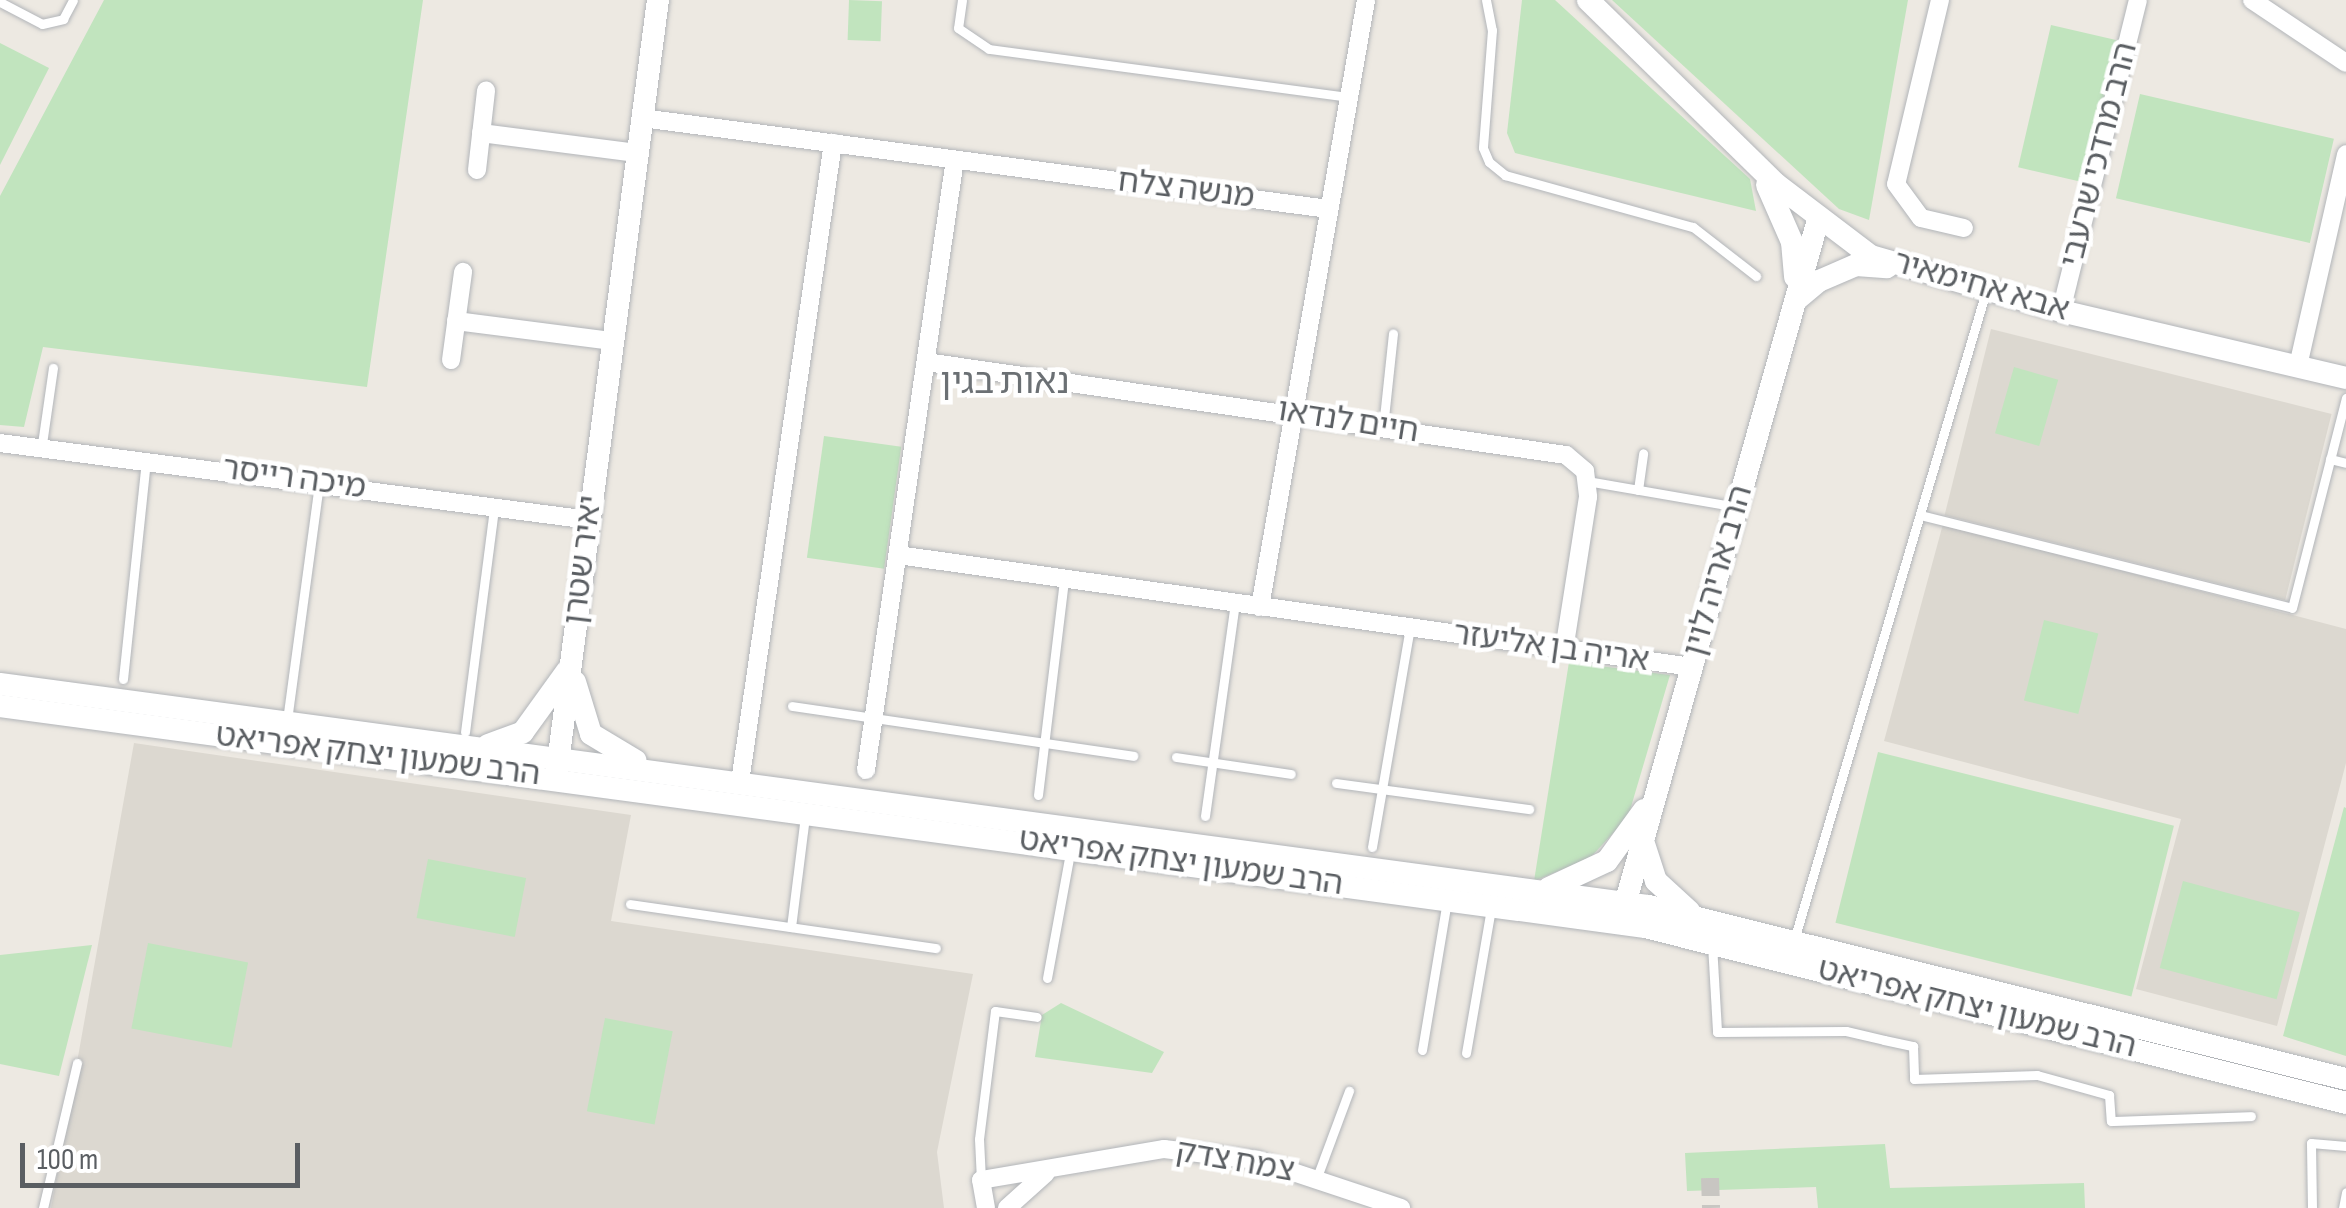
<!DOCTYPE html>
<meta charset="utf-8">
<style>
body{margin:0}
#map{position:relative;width:2346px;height:1208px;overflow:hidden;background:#ede9e2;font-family:"Sofia Sans Condensed","Noto Sans Hebrew",sans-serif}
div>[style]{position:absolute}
.education>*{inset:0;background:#dcd8d0;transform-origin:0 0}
.green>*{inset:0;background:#c1e4be;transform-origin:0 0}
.minor-tunnel>*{height:18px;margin-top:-9px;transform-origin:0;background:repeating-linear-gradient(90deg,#c8c6c2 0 18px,transparent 0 27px)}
.roads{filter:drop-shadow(0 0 2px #b2b5b9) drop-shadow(0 0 2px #b2b5b9)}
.service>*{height:9px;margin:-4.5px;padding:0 4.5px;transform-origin:4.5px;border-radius:4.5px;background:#fff}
.minor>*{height:18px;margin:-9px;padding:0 9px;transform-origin:9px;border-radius:9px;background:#fff}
.tertiary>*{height:22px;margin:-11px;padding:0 11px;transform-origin:11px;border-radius:11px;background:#fff}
span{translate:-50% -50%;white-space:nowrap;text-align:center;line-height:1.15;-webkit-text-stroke:9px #fff;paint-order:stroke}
.street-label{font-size:32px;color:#5a5e62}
.neighbourhood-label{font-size:35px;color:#6b7074}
.scale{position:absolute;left:20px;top:1143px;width:280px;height:45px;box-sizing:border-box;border:5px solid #5a5e62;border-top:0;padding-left:12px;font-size:30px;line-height:35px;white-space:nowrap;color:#5a5e62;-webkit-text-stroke:8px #fff;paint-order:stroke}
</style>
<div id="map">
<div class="education">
<i style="left:1991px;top:329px;width:351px;height:192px;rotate:14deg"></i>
<i style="clip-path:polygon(1943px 524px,2346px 629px,2346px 763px,2277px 1026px,2136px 989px,2181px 819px,1884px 741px)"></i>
<i style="clip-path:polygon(134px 743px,631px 815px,611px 921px,973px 974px,937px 1152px,944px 1208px,51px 1208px)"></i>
</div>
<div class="green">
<i style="clip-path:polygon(104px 0,423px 0,367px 387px,43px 347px,24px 427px,0 425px,0 196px)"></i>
<i style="left:849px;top:0;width:33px;height:40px;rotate:2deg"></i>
<i style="clip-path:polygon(1522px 0,1555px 0,1750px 179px,1756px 211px,1515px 153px,1507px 133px)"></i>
<i style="clip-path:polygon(1612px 0,1908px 0,1869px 220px,1839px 209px)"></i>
<i style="left:2051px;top:25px;width:70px;height:146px;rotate:13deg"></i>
<i style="clip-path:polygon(0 43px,49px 68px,0 165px)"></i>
<i style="left:2140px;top:94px;width:199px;height:107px;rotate:13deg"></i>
<i style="left:2014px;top:367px;width:46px;height:69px;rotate:16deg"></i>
<i style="left:824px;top:436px;width:78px;height:123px;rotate:8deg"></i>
<i style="left:2044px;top:620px;width:56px;height:83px;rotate:14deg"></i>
<i style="clip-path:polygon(1569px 662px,1670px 675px,1628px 817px,1590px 858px,1534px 881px)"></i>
<i style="left:1878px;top:752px;width:305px;height:176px;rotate:14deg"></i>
<i style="clip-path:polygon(2344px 807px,2346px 808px,2346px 1056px,2283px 1036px)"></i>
<i style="left:428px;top:859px;width:100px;height:60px;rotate:11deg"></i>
<i style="left:2183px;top:881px;width:121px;height:90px;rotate:15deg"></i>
<i style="left:148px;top:943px;width:102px;height:87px;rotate:11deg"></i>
<i style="clip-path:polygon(92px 945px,59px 1076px,0 1064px,0 955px)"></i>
<i style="clip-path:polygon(1061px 1003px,1164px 1052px,1152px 1073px,1035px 1057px,1042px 1015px)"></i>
<i style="left:605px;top:1018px;width:69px;height:95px;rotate:11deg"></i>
<i style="clip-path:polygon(1885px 1144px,1890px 1188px,2084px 1183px,2085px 1208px,1818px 1208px,1816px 1187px,1687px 1191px,1685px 1153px)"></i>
</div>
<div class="minor-tunnel">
<i style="left:1710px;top:1178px;width:30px;rotate:88deg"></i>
</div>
<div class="roads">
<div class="service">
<i style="left:962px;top:0;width:28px;rotate:98deg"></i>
<i style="left:958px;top:28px;width:37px;rotate:34deg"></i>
<i style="left:989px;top:49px;width:363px;rotate:7.6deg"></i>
<i style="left:1486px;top:0;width:31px;rotate:79deg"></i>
<i style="left:1492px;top:30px;width:118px;rotate:94.4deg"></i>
<i style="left:1483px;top:148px;width:15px;rotate:67deg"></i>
<i style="left:1489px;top:162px;width:21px;rotate:39deg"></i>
<i style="left:1505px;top:175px;width:195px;rotate:15.5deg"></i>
<i style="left:1693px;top:227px;width:80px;rotate:37.9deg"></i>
<i style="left:0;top:2px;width:47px;rotate:27.6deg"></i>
<i style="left:42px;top:24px;width:22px;rotate:-13deg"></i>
<i style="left:63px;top:19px;width:21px;rotate:-62deg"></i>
<i style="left:1383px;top:427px;width:94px;rotate:-83.9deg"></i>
<i style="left:42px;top:444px;width:77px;rotate:-81.8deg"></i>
<i style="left:2330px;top:459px;width:16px;rotate:14deg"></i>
<i style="left:1587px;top:481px;width:152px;rotate:9.8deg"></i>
<i style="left:1638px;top:490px;width:37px;rotate:-82deg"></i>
<i style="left:1920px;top:515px;width:383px;rotate:14deg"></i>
<i style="left:2292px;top:608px;width:217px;rotate:-75.6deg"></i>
<i style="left:123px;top:679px;width:219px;rotate:-84deg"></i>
<i style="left:792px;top:706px;width:345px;rotate:8.3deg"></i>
<i style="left:288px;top:713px;width:230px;rotate:-82.3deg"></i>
<i style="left:465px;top:732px;width:225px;rotate:-82.6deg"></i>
<i style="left:1176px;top:757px;width:116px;rotate:8.4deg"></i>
<i style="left:1336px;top:783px;width:195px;rotate:7.7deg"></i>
<i style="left:1038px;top:795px;width:218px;rotate:-83.1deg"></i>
<i style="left:1205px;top:816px;width:215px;rotate:-82deg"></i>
<i style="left:1372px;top:847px;width:222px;rotate:-80.2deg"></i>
<i style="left:630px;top:904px;width:309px;rotate:8.2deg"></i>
<i style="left:791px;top:927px;width:112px;rotate:-82.8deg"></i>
<i style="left:1794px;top:940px;width:677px;rotate:-73.52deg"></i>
<i style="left:1712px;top:944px;width:88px;rotate:86.7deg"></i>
<i style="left:1717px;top:1032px;width:129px;rotate:-0.4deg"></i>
<i style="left:1846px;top:1031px;width:39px;rotate:13deg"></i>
<i style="left:1884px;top:1040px;width:30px;rotate:12deg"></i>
<i style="left:1913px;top:1046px;width:33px;rotate:88deg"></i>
<i style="left:1914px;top:1079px;width:123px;rotate:-1.9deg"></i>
<i style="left:2037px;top:1075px;width:75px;rotate:15.5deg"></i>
<i style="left:2109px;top:1095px;width:26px;rotate:86deg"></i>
<i style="left:2111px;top:1121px;width:140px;rotate:-2deg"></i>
<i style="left:1047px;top:978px;width:127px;rotate:-79.6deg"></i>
<i style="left:1422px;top:1050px;width:152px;rotate:-80.5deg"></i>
<i style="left:1466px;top:1053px;width:147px;rotate:-80.2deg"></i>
<i style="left:1317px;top:1177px;width:92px;rotate:-69.6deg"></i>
<i style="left:981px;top:1180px;width:41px;rotate:-92.8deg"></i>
<i style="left:979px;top:1139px;width:129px;rotate:-82.9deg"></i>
<i style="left:995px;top:1011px;width:42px;rotate:8.1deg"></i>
<i style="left:43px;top:1208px;width:149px;rotate:-76.8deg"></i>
<i style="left:2312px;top:1208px;width:65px;rotate:-90.9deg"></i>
<i style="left:2311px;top:1143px;width:35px;rotate:5deg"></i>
<i style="left:2343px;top:1208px;width:16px;rotate:-79deg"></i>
</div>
<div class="minor">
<i style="left:1940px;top:0;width:189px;rotate:103.4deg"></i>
<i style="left:1896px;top:184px;width:42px;rotate:53.7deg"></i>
<i style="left:1921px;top:218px;width:44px;rotate:13.1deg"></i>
<i style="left:2252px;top:0;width:113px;rotate:33.8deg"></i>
<i style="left:642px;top:118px;width:693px;rotate:7.55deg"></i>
<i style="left:481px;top:133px;width:157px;rotate:7.3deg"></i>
<i style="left:477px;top:170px;width:80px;rotate:-83.5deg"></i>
<i style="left:2061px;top:311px;width:320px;rotate:-76.1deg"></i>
<i style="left:456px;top:321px;width:158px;rotate:7.3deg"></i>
<i style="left:451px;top:360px;width:89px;rotate:-82.2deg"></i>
<i style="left:926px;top:362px;width:647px;rotate:8.27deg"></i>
<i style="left:1566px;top:455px;width:25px;rotate:40deg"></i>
<i style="left:1585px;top:471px;width:26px;rotate:83deg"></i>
<i style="left:1588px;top:497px;width:155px;rotate:98.9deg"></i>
<i style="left:2298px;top:366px;width:217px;rotate:-77.2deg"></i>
<i style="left:0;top:443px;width:595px;rotate:7.44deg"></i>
<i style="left:898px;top:555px;width:802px;rotate:8.03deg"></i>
<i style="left:1260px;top:607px;width:616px;rotate:-80.09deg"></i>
<i style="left:866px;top:770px;width:617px;rotate:-81.71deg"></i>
<i style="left:740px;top:782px;width:646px;rotate:-81.72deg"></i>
<i style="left:986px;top:1208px;width:28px;rotate:-100deg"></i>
<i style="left:981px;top:1180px;width:186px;rotate:-9.6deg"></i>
<i style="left:1164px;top:1149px;width:94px;rotate:6.7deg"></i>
<i style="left:1257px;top:1160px;width:152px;rotate:18.4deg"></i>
<i style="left:1007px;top:1208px;width:52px;rotate:-41.9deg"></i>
</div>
<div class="tertiary">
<i style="left:1588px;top:0;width:263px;rotate:44.4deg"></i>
<i style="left:1776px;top:184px;width:119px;rotate:37.2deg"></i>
<i style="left:1871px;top:256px;width:198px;rotate:16.1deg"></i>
<i style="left:2061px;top:311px;width:293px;rotate:13.2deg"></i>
<i style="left:1767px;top:185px;width:62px;rotate:66.3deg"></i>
<i style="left:1792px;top:242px;width:35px;rotate:85deg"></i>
<i style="left:1796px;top:300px;width:30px;rotate:-40deg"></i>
<i style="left:1819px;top:281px;width:40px;rotate:-23.4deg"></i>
<i style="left:1856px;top:265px;width:31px;rotate:4deg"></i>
<i style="left:575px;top:682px;width:54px;rotate:72.9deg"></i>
<i style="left:591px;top:734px;width:52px;rotate:31deg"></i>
<i style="left:0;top:684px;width:1664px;rotate:7.67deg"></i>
<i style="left:1649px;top:906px;width:718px;rotate:13.94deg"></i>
<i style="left:0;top:706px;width:1660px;rotate:7.65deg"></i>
<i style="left:1645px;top:927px;width:723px;rotate:14.09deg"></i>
<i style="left:488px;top:745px;width:37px;rotate:-20deg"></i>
<i style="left:523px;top:732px;width:75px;rotate:-54.2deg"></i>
<i style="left:557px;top:770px;width:777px;rotate:-82.53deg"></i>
<i style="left:1643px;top:841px;width:42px;rotate:72deg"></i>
<i style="left:1656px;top:881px;width:45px;rotate:42.3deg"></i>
<i style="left:1549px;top:888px;width:64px;rotate:-25deg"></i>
<i style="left:1607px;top:861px;width:63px;rotate:-54deg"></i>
<i style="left:1622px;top:915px;width:722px;rotate:-74.25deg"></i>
</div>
</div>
<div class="street-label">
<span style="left:2100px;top:155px;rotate:-76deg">הרב מרדכי שרעבי</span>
<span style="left:1186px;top:190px;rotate:7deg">מנשה צלח</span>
<span style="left:1981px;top:287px;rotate:16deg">אבא אחימאיר</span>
<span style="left:1348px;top:422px;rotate:9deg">חיים לנדאו</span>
<span style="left:294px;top:479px;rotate:8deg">מיכה רייסר</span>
<span style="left:584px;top:560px;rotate:-83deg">יאיר שטרן</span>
<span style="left:1719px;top:571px;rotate:-74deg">הרב אריה לוין</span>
<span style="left:1551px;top:648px;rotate:8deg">אריה בן אליעזר</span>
<span style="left:378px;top:756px;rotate:7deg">הרב שמעון יצחק אפריאט</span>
<span style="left:1181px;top:863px;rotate:8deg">הרב שמעון יצחק אפריאט</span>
<span style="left:1977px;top:1009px;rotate:14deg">הרב שמעון יצחק אפריאט</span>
<span style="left:1235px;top:1162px;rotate:10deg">צמח צדק</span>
</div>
<div class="neighbourhood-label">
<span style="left:1005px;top:383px">נאות בגין</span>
</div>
<div class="scale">100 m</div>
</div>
